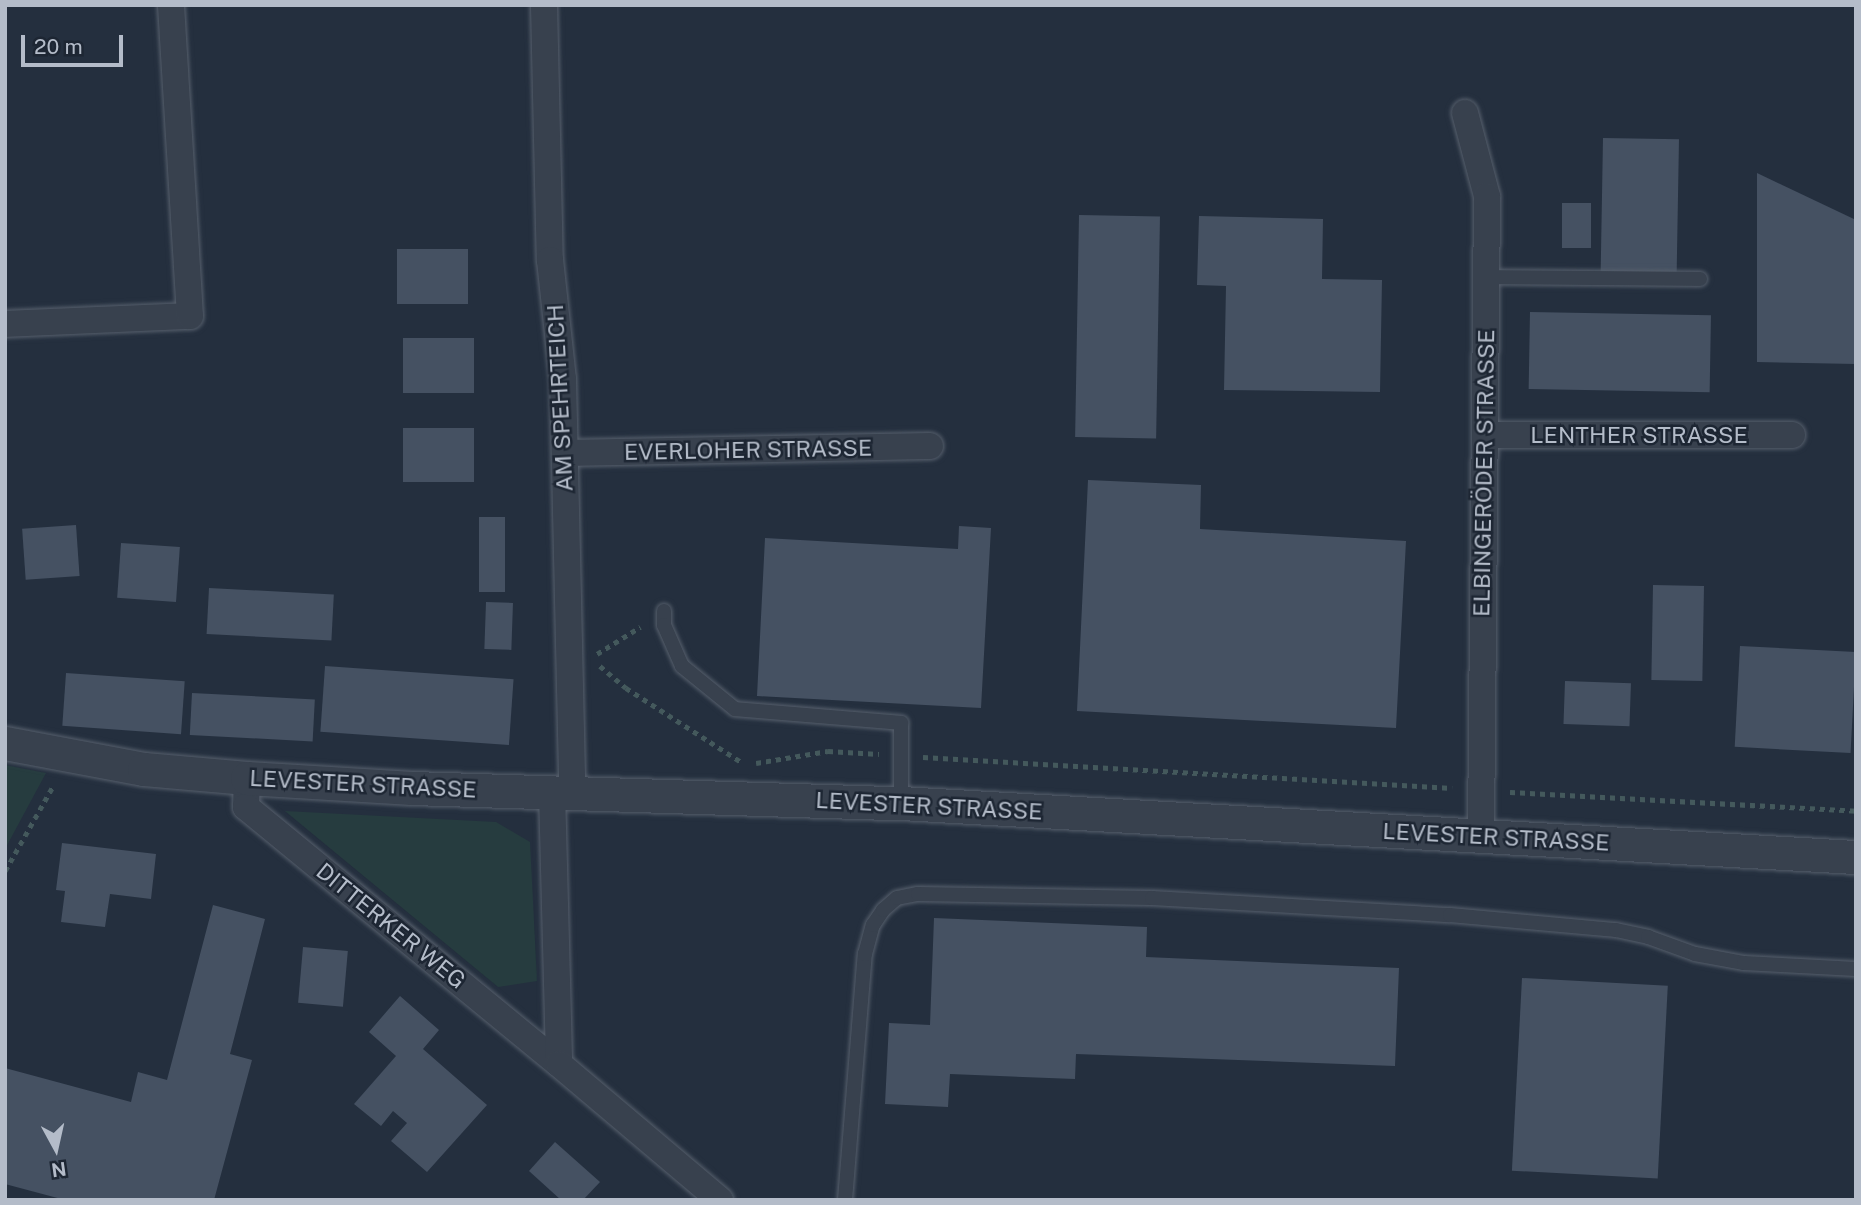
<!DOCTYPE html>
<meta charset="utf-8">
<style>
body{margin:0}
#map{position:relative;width:1861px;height:1205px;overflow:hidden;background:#242f3e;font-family:"Public Sans",sans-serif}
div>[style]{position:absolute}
.green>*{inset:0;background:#263c3f}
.building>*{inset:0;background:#455162;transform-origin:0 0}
.path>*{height:4.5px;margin-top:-2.25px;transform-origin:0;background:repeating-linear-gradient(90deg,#44595c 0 5px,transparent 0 10px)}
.roads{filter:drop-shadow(0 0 2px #565f6c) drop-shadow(0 0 2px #565f6c)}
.service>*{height:14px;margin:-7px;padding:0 7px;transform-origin:7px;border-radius:7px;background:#38414e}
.minor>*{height:26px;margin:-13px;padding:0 13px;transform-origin:13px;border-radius:13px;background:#38414e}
.tertiary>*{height:33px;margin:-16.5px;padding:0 16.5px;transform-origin:16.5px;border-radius:16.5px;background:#38414e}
span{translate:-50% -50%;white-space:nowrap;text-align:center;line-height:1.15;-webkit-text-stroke:5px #1d2633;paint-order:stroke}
.street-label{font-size:23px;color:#b4bcc9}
.frame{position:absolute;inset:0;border:7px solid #b4bcc9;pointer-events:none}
.north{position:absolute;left:21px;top:1114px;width:70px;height:70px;-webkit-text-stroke:5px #1d2633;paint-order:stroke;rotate:172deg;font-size:19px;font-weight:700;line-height:28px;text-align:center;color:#b4bcc9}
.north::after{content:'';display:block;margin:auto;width:24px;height:32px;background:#b4bcc9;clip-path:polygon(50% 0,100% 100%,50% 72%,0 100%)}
.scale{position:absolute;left:21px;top:35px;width:102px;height:32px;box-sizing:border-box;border:4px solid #b4bcc9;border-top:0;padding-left:9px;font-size:21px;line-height:24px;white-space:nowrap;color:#b4bcc9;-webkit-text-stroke:5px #1d2633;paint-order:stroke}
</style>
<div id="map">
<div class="green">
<i style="clip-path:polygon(5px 765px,46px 773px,5px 849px)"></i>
<i style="clip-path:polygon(285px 811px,496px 822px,530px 842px,537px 981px,498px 987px)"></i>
</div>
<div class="building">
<i style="left:1603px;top:138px;width:76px;height:136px;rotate:1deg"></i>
<i style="clip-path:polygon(1757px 173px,1856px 220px,1856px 364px,1757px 362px)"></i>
<i style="left:1562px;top:203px;width:29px;height:45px"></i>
<i style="left:1079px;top:215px;width:81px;height:222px;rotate:1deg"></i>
<i style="clip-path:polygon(1199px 216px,1323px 219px,1322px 279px,1382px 280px,1380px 392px,1224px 390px,1226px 286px,1197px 285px)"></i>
<i style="left:468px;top:249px;width:55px;height:71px;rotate:90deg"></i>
<i style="left:1530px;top:312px;width:181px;height:77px;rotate:1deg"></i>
<i style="left:403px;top:338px;width:71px;height:55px"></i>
<i style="left:474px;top:428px;width:54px;height:71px;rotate:90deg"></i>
<i style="clip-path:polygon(1088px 480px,1201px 485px,1200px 529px,1406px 541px,1396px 728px,1077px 711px)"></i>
<i style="left:479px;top:517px;width:26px;height:75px"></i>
<i style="left:76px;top:525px;width:51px;height:54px;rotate:86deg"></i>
<i style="clip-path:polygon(959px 526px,991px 528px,981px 708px,757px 696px,765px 538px,958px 549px)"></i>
<i style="left:121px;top:543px;width:59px;height:55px;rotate:4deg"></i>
<i style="left:1704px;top:586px;width:95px;height:51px;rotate:91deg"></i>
<i style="left:209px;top:588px;width:125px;height:46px;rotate:3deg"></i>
<i style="left:486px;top:602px;width:27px;height:47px;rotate:2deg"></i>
<i style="left:1740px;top:646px;width:116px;height:101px;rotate:3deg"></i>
<i style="left:325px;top:666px;width:189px;height:66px;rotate:4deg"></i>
<i style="left:66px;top:673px;width:119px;height:53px;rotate:4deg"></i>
<i style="left:1565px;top:681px;width:66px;height:43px;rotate:2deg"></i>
<i style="left:192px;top:693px;width:123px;height:42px;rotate:3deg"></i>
<i style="clip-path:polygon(62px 843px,156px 854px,151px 899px,110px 894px,105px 927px,61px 922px,65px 891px,56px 890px)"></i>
<i style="clip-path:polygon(213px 905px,265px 919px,230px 1054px,252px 1060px,214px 1200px,65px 1200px,5px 1184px,5px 1068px,131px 1102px,138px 1072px,167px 1080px)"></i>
<i style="clip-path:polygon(934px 918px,1147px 927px,1146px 957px,1399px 968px,1395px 1066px,1076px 1054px,1075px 1079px,950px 1074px,948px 1107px,885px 1104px,889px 1023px,930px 1025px)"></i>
<i style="left:303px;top:947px;width:45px;height:56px;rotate:5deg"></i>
<i style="left:1522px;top:978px;width:146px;height:193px;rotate:3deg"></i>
<i style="clip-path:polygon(400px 996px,439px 1030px,423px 1049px,487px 1105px,427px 1172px,391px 1141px,407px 1123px,393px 1111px,381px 1126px,354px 1104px,396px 1056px,369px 1032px)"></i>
<i style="clip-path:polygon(555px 1142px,600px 1182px,583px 1200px,561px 1200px,529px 1171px)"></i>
</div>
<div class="path">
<i style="left:597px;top:654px;width:51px;rotate:-32.1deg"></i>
<i style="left:600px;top:666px;width:34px;rotate:40deg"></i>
<i style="left:626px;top:688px;width:139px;rotate:32.7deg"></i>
<i style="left:923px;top:757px;width:530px;rotate:3.35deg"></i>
<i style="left:756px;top:763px;width:73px;rotate:-9.5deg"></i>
<i style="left:828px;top:751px;width:51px;rotate:3.4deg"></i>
<i style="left:1510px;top:792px;width:347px;rotate:3.1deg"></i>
<i style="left:5px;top:871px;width:98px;rotate:-60.5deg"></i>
</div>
<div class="roads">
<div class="service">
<i style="left:1486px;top:277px;width:214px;rotate:0.5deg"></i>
<i style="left:664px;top:611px;width:14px;rotate:90deg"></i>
<i style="left:664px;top:625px;width:45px;rotate:66.3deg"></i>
<i style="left:682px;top:666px;width:68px;rotate:39.1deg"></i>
<i style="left:735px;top:709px;width:167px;rotate:4.8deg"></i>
<i style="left:901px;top:723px;width:80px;rotate:90deg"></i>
<i style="left:845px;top:1200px;width:247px;rotate:-85.4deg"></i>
<i style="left:865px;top:954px;width:30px;rotate:-75deg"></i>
<i style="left:873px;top:925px;width:18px;rotate:-56deg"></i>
<i style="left:883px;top:910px;width:18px;rotate:-41deg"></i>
<i style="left:897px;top:898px;width:21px;rotate:-11deg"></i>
<i style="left:918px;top:894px;width:234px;rotate:1deg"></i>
<i style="left:1152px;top:898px;width:298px;rotate:3.3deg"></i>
<i style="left:1450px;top:915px;width:167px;rotate:5.2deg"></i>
<i style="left:1616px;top:930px;width:33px;rotate:12deg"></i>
<i style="left:1648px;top:937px;width:50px;rotate:19.9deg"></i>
<i style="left:1695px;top:954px;width:50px;rotate:10.4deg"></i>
<i style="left:1744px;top:963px;width:112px;rotate:3.1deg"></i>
</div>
<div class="minor">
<i style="left:544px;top:5px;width:255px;rotate:88.7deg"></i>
<i style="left:550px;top:260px;width:120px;rotate:83.8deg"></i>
<i style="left:563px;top:379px;width:412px;rotate:88.7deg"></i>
<i style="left:1465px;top:113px;width:86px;rotate:75.2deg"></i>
<i style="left:1487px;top:196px;width:640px;rotate:90.54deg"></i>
<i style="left:5px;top:324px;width:185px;rotate:-2.5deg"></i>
<i style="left:190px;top:316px;width:312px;rotate:-93.5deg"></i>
<i style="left:1485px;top:435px;width:307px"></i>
<i style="left:566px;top:453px;width:364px;rotate:-1.1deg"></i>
<i style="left:247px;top:778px;width:29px;rotate:92deg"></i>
<i style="left:246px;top:807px;width:405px;rotate:39.4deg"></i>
<i style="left:552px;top:791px;width:273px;rotate:88.5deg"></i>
<i style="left:559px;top:1064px;width:211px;rotate:40.2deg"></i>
</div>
<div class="tertiary">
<i style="left:5px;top:743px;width:141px;rotate:10.6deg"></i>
<i style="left:144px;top:769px;width:103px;rotate:5deg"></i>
<i style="left:247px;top:778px;width:165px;rotate:3.5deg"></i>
<i style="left:412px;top:788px;width:489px;rotate:1.8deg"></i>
<i style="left:901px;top:803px;width:957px;rotate:3.24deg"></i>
</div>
</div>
<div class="street-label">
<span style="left:560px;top:398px;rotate:-93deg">AM SPEHRTEICH</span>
<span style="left:1639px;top:435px">LENTHER STRASSE</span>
<span style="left:748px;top:450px;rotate:-1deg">EVERLOHER STRASSE</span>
<span style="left:1484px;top:473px;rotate:-89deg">ELBINGERÖDER STRASSE</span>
<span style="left:363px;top:784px;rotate:3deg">LEVESTER STRASSE</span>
<span style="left:929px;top:806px;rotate:3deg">LEVESTER STRASSE</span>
<span style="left:1496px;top:837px;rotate:3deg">LEVESTER STRASSE</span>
<span style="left:391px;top:926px;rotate:39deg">DITTERKER WEG</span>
</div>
<div class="frame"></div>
<div class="north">N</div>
<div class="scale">20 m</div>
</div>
